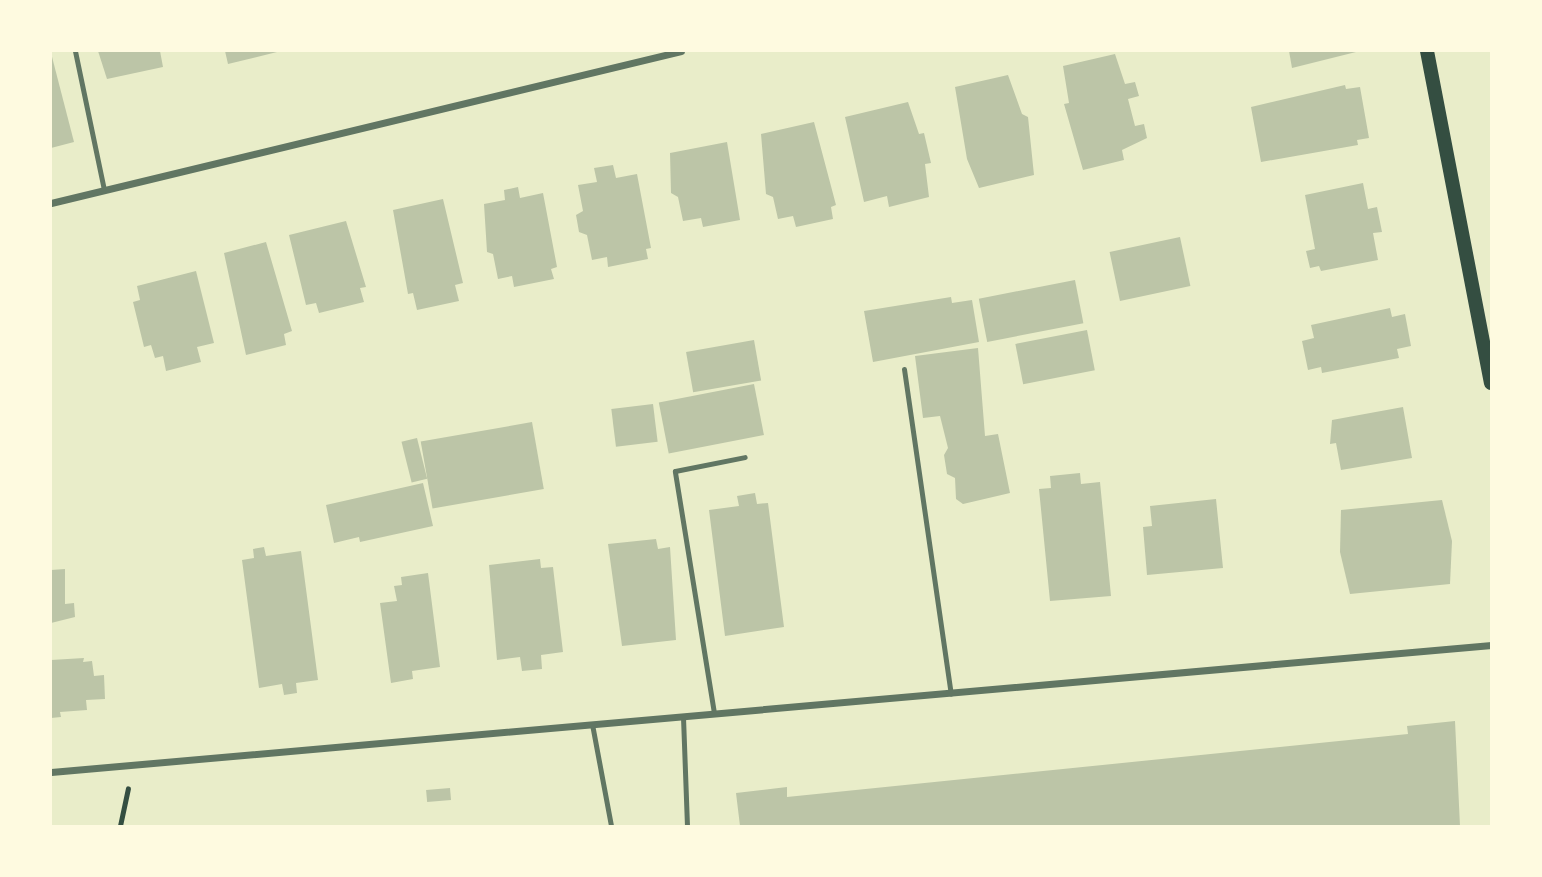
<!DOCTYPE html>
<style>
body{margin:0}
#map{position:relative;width:1542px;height:877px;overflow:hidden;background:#e9edc9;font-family:"Exo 2",sans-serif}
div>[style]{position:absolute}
.building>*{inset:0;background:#bcc5a7;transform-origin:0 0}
.path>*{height:4.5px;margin:-2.25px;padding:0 2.25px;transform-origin:2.25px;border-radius:2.25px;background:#344e41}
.service>*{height:5px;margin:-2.5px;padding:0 2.5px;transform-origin:2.5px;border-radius:2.5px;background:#617663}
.minor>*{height:7px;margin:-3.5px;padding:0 3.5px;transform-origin:3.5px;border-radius:3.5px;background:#617663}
.secondary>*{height:14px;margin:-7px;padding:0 7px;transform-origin:7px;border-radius:7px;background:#344e41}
span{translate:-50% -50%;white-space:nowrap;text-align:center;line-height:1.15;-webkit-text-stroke:7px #fefae0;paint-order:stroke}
.frame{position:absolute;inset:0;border:52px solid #fefae0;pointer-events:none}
</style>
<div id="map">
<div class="building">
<i style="clip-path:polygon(98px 51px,160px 51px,163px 67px,107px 79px)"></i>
<i style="clip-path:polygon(225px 51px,277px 51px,277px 52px,228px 64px)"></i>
<i style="clip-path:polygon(1289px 51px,1355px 51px,1356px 52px,1292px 68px)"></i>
<i style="clip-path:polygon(51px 53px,74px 142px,51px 148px)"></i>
<i style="clip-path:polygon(1115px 54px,1125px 84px,1135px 82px,1139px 96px,1128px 99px,1135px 126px,1144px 124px,1147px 138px,1122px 150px,1124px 160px,1083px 170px,1064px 104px,1069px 103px,1063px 66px)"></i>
<i style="clip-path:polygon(1008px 75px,1022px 114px,1028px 117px,1034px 175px,979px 188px,967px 159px,955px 87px)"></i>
<i style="clip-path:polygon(1345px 85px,1346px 89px,1360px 87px,1369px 138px,1357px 140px,1358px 145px,1261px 162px,1251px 107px)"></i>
<i style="clip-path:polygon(908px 102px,919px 134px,924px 133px,931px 163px,925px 164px,929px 197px,889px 207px,887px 196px,864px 202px,845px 117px)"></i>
<i style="clip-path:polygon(814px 122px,836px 205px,831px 207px,833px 219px,796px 227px,793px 216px,778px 219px,773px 197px,766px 194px,761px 134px)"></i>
<i style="clip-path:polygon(727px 142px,740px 220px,703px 227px,701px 218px,683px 221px,678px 197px,671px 193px,670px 153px)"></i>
<i style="clip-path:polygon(613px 165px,616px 178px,637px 174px,651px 248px,646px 249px,648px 259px,608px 267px,607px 257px,592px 260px,587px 235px,579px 232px,576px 215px,583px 211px,578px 185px,597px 182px,594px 168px)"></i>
<i style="clip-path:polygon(1363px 183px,1368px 209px,1377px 207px,1382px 232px,1373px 233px,1378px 260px,1321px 271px,1319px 266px,1310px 268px,1306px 251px,1315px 249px,1305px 195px)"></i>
<i style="clip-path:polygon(518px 187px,520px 198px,543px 193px,557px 267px,551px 269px,554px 279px,514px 287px,512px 276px,498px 279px,493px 254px,487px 252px,484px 204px,505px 200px,504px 190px)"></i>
<i style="clip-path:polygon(443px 199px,463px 283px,455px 285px,459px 301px,417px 310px,413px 293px,408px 294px,393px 210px)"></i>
<i style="clip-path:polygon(346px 221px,366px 287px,360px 288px,364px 302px,319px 313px,316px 303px,306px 305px,289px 235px)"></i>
<i style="left:1180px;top:237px;width:50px;height:72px;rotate:78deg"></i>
<i style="clip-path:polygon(266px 242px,292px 331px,284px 334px,286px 345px,246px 355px,224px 253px)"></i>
<i style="clip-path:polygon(196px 271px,214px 343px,197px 347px,201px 362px,166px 371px,163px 356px,155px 358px,151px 345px,144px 347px,133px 302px,140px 300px,137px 286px)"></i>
<i style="left:1075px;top:280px;width:44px;height:98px;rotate:79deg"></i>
<i style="clip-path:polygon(951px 297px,952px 303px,972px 300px,979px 342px,873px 362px,864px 311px)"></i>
<i style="clip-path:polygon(1390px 308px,1392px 317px,1405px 314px,1411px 346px,1397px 349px,1399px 358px,1322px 373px,1321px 367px,1308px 370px,1302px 341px,1314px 338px,1311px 325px)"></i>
<i style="left:1087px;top:330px;width:41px;height:73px;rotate:79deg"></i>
<i style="left:754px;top:340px;width:41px;height:69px;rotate:80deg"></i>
<i style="clip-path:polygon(978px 348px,985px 436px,998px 434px,1010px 493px,963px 504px,956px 499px,955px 478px,947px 474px,944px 455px,948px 448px,940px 416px,923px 418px,915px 356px)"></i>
<i style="left:754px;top:384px;width:52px;height:97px;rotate:79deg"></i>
<i style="left:653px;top:404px;width:38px;height:42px;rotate:83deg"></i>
<i style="clip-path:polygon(1403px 407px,1412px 458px,1341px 470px,1336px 443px,1330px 444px,1332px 420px)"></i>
<i style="left:532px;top:422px;width:68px;height:113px;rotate:80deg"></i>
<i style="left:417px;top:438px;width:42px;height:16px;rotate:76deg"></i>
<i style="clip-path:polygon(1080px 473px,1081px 484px,1100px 482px,1111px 596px,1050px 601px,1039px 489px,1051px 488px,1050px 476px)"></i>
<i style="clip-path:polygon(423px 483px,433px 526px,360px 542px,359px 537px,334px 543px,326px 505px)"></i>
<i style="clip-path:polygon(755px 493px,757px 504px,768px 503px,784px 627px,725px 636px,709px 510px,739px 506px,737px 496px)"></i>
<i style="clip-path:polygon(1216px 499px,1223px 568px,1147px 575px,1143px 527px,1152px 526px,1150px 506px)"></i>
<i style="clip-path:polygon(1442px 500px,1452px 541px,1450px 584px,1350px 594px,1340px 552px,1341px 510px)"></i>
<i style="clip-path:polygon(656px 539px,658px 549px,670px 547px,676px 640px,622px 646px,608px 544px)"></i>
<i style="clip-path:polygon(264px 547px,266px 556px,301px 551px,318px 680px,296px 683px,297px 693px,284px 695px,282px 684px,259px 688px,242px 560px,254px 558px,253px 549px)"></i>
<i style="clip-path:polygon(540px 559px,541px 568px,553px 567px,563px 652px,541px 655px,542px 669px,522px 671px,520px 657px,497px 660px,489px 565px)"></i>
<i style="clip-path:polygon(65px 569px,65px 604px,74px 603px,75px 617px,51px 623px,51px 570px)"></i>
<i style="clip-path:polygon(428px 573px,440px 667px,412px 671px,413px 679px,391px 683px,380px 603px,397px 601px,394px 586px,402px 585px,401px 577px)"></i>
<i style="clip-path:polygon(84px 658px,83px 662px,92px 661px,94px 676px,104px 675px,105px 699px,86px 700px,87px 710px,60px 712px,61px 717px,51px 718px,51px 660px)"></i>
<i style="clip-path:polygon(1455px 721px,1460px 826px,740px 826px,736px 793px,787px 787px,787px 797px,1408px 734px,1407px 726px)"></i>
<i style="left:450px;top:788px;width:12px;height:24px;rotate:85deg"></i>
</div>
<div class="path">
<i style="left:120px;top:826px;width:38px;rotate:-78deg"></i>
</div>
<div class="service">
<i style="left:75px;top:51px;width:142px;rotate:78.2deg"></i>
<i style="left:904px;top:369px;width:328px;rotate:81.8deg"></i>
<i style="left:714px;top:713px;width:245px;rotate:-99.2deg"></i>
<i style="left:675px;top:471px;width:71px;rotate:-11.3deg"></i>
<i style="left:683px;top:717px;width:109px;rotate:87.9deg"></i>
<i style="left:592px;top:724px;width:104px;rotate:79.4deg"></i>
</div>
<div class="minor">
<i style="left:51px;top:203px;width:648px;rotate:-13.56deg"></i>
<i style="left:51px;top:772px;width:1446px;rotate:-5.04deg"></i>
</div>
<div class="secondary">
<i style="left:1427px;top:51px;width:338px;rotate:79.1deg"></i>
</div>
<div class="frame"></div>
</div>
